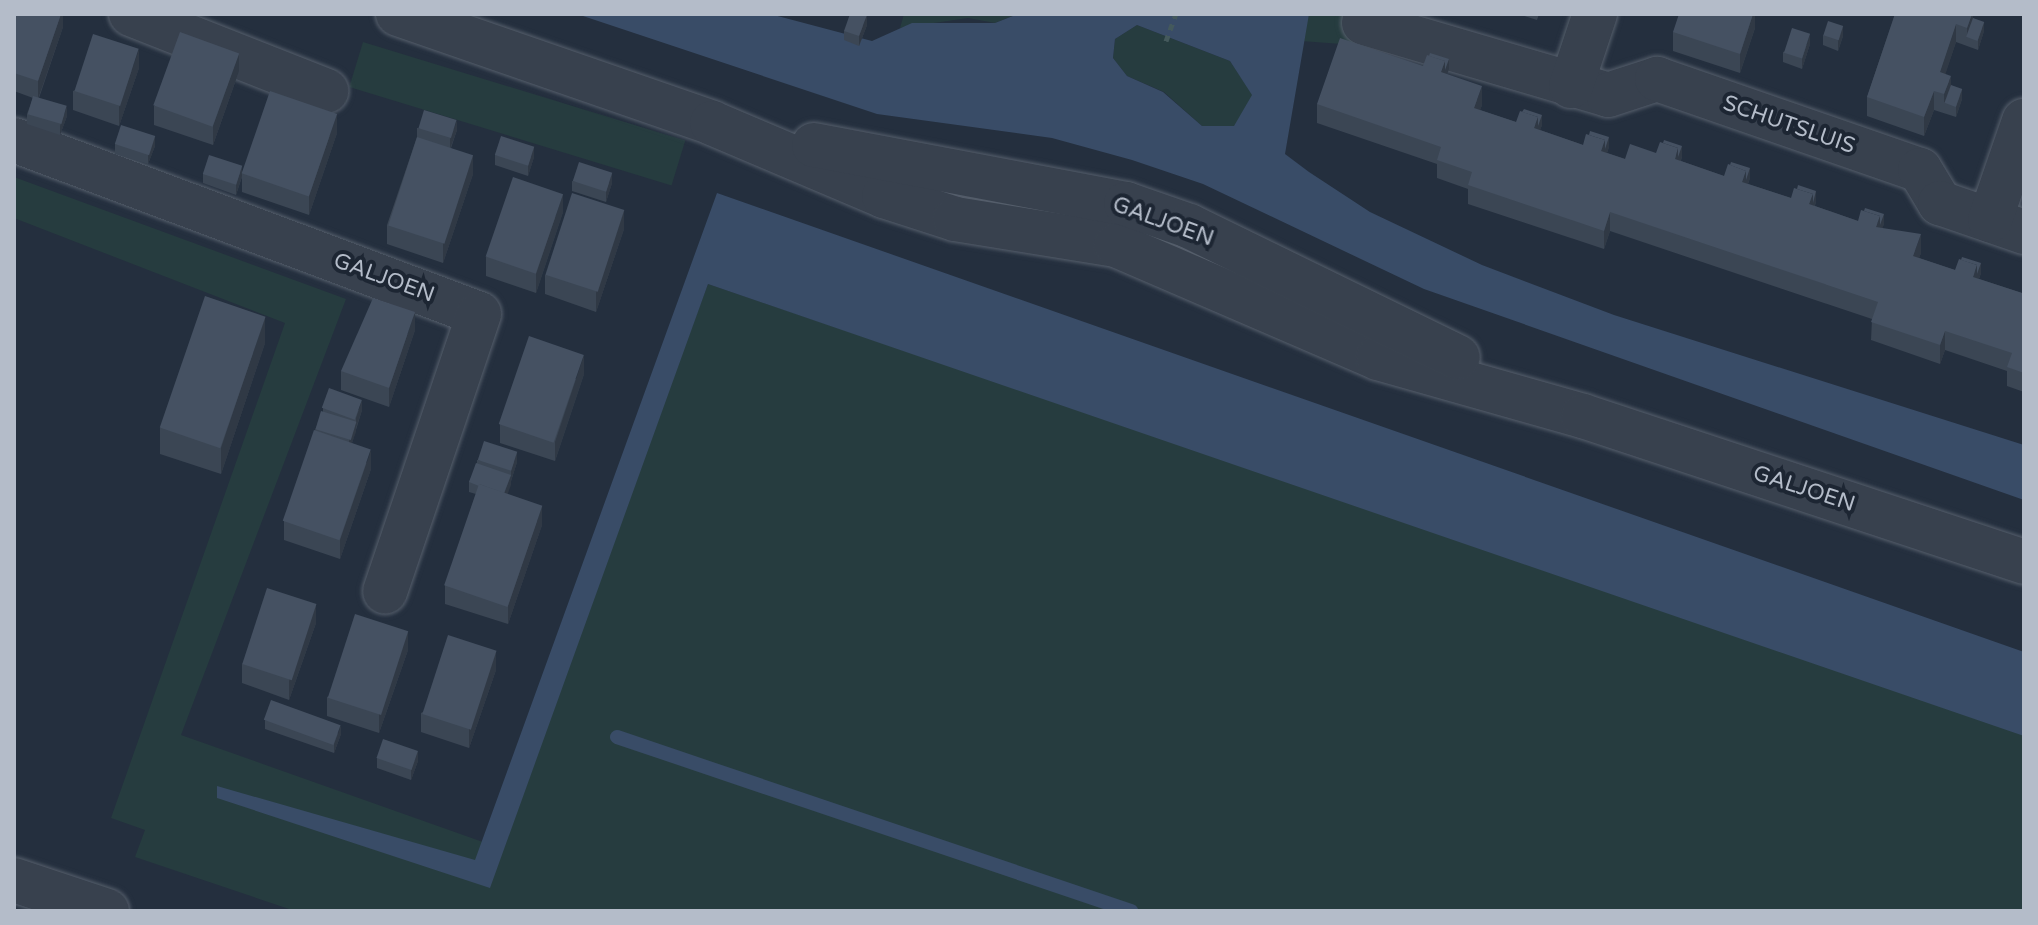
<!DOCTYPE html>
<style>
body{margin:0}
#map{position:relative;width:2038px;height:925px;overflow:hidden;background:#242f3e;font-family:"Varela Round",sans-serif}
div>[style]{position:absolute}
.green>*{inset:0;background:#263c3f;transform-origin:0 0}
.water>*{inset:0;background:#394c67}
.stream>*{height:14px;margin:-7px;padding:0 7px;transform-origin:7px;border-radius:7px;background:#394c67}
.path>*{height:5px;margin-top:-2.5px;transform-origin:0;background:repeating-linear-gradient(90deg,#44595c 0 6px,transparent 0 12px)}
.roads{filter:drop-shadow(0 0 2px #565f6c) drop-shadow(0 0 2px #565f6c)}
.street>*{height:44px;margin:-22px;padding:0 22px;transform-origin:22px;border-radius:22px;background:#38414e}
.wall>*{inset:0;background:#3b4654}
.shaded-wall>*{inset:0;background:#303945}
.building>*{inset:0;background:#455162;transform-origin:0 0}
span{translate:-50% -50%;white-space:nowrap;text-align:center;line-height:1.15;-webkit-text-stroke:8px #1d2633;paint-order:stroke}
.street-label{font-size:22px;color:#b4bcc9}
.frame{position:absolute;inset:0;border:16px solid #b4bcc9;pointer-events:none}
</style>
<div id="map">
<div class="green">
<i style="clip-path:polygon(904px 14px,1018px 14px,995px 23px,968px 18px,900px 28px)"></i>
<i style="clip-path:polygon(1309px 14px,1365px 14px,1355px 45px,1301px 41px)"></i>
<i style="clip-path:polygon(1137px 25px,1230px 61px,1253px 95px,1235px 126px,1202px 126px,1164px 92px,1127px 76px,1113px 58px,1115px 39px)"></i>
<i style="left:363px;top:42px;width:337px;height:47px;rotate:17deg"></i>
<i style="clip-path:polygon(14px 177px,346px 299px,181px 735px,497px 847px,708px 284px,2024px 731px,2024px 911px,295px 911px,135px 857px,145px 830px,111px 818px,285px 323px,14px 218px)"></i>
</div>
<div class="water">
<i style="clip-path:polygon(evenodd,577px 14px,770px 14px,872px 41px,912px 23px,995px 23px,1018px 14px,1309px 14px,1285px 154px,1309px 172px,1370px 212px,1482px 265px,1614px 315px,2024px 445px,2024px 500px,1424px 289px,1203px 184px,1132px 160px,1052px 138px,877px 114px,577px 14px,1137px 25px,1230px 61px,1252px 95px,1234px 126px,1202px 126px,1163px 92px,1127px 76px,1113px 58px,1115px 39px,1137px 25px)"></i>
<i style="clip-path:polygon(717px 193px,2024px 652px,2024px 736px,708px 284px,490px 888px,217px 798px,217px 786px,475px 860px)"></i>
</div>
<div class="stream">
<i style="left:617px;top:737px;width:543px;rotate:18.7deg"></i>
</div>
<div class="path">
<i style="left:1166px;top:41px;width:29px;rotate:-70deg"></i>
</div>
<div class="roads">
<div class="street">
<i style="left:131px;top:14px;width:210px;rotate:21.5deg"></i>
<i style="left:398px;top:14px;width:332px;rotate:19.1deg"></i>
<i style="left:712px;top:123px;width:187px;rotate:23deg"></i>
<i style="left:884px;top:196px;width:75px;rotate:17.9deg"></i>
<i style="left:955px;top:219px;width:163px;rotate:9.2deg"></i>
<i style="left:1116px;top:245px;width:285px;rotate:23.3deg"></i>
<i style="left:1378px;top:358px;width:213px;rotate:15.8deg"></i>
<i style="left:1583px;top:416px;width:465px;rotate:18.3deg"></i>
<i style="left:1364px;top:23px;width:254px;rotate:16.4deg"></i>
<i style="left:1608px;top:95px;width:52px;rotate:-18.1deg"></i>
<i style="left:1657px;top:79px;width:278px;rotate:19.1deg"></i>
<i style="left:1920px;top:170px;width:39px;rotate:59deg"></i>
<i style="left:1940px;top:203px;width:89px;rotate:19deg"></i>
<i style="left:1571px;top:86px;width:76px;rotate:-71.6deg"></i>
<i style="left:14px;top:140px;width:496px;rotate:20.5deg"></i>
<i style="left:479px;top:314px;width:293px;rotate:108.7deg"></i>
<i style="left:814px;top:145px;width:318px;rotate:10.7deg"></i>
<i style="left:1126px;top:204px;width:67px;rotate:19.2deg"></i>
<i style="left:1189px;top:226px;width:299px;rotate:26deg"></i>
<i style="left:1990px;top:220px;width:105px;rotate:-71deg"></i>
<i style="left:14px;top:880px;width:98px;rotate:18.4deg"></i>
</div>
</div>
<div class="wall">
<i style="clip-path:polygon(14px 14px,63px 14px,63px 27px,39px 98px,67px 116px,60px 135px,27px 124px,27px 114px,33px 98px,14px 91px)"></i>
<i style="clip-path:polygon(1518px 14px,1539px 14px,1537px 20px)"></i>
<i style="clip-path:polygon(1755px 14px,1755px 28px,1740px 73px,1673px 51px,1673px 32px)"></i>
<i style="clip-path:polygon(1895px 14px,1973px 14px,1973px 18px,1984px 31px,1978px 50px,1956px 42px,1945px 74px,1951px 85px,1962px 99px,1956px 117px,1934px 110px,1924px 136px,1867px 116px,1867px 97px)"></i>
<i style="clip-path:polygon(867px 25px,859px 46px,844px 40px,844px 31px)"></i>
<i style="clip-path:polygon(1823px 35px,1843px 36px,1838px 51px,1823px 45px)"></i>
<i style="clip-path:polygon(1810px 44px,1802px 69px,1783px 62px,1783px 52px)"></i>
<i style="clip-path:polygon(139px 68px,119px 126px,73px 110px,73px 91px)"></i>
<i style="clip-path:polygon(1449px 69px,1447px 74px,1482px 105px,1480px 110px,1516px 122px,1542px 125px,1540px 130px,1583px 145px,1609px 147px,1607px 153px,1625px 159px,1656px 153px,1682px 156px,1681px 161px,1724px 176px,1750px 178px,1748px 184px,1791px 198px,1816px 201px,1815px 206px,1858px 221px,1884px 224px,1882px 228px,1921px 253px,1919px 258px,1955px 270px,1981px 273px,1979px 279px,2022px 293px,2024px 286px,2024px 392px,2007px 386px,2007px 371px,1945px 350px,1940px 364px,1871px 340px,1872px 319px,1610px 231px,1604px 249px,1468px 204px,1468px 189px,1437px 178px,1437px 164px,1317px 123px,1317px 104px)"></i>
<i style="clip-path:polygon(239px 71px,213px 145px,154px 125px,154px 106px)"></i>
<i style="clip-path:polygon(417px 128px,457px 130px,451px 148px,473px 174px,443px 263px,387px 244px,387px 225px,417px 137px)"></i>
<i style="clip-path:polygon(337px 133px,309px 215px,242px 192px,242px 177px,236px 195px,203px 183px,203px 174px,242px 172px)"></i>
<i style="clip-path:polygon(115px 144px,155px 146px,148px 164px,115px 154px)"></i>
<i style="clip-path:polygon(495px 155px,534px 157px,528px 176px,495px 165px)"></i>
<i style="clip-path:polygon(572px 181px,612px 183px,606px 202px,572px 191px)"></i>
<i style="clip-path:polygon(563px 212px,536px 293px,486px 276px,486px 257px)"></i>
<i style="clip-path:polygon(624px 229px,596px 312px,545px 294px,545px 275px)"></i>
<i style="clip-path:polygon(415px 330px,389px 407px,341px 390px,341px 371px)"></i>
<i style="clip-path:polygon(265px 343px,221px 474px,160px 454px,160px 428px)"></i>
<i style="clip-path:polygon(584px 374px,555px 461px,500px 443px,500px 424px)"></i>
<i style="clip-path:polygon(323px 408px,362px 410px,352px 443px,371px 469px,340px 559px,284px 540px,284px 521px,315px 430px,323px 412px)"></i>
<i style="clip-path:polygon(477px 460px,517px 462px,507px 494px,542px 525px,508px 624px,445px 604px,445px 585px,476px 494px,469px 492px,469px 482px,477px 464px)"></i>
<i style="clip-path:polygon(316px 623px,289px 700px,242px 683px,242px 664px)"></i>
<i style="clip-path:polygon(408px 650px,379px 733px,327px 716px,327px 697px)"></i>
<i style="clip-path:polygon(496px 670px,469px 748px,421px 732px,421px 713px)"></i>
<i style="clip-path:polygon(265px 720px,341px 734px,334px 753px,265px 729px)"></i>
<i style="clip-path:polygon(377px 758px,418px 761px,411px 780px,377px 768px)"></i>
</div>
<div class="shaded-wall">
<i style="clip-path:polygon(61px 14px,63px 14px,63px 27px,38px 99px,38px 81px)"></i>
<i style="clip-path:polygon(1753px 14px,1755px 14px,1755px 28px,1740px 73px,1740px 54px)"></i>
<i style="clip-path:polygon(1972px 14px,1973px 14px,1973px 28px,1967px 37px,1967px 28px)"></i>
<i style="clip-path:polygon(867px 15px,867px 25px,859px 46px,859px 36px)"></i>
<i style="clip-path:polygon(1984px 22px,1984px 31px,1978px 50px,1978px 40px)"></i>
<i style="clip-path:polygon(1956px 24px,1956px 42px,1940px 91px,1940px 72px)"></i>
<i style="clip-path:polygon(1843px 26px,1843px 36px,1838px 51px,1838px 41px)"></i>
<i style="clip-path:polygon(1810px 34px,1810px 44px,1802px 69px,1802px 59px)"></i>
<i style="clip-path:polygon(139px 49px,139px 68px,119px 126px,119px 107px)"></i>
<i style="clip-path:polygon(239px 53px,239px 71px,213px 145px,213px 126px)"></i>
<i style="clip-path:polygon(1449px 59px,1449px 69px,1441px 91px,1441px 72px,1445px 61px)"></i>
<i style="clip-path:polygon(1951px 76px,1951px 95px,1944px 103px,1944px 113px,1944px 94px)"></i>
<i style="clip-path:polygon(1482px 86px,1482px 105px,1474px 127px,1474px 108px)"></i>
<i style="clip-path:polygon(1962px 89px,1962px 99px,1956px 117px,1956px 107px)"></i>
<i style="clip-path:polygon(1934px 91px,1934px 110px,1924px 136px,1924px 117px)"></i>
<i style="clip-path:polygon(67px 106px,67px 116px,60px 135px,60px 126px)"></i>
<i style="clip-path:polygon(337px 114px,337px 133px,309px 215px,309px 196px)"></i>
<i style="clip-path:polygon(1542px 115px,1542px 125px,1534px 147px,1534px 128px,1538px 117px)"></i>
<i style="clip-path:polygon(457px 120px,457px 130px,450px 149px,450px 139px)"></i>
<i style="clip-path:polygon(155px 136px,155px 146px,148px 164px,148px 155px)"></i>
<i style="clip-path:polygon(1609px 137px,1609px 147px,1601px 170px,1601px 151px,1605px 140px)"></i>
<i style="clip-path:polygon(1682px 146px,1682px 156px,1675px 178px,1675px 159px,1678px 148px)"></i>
<i style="clip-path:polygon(534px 147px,534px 157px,528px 176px,528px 166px)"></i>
<i style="clip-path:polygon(473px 155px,473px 174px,443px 263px,443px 244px)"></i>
<i style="clip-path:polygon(242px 166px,242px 176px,236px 195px,236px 185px)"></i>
<i style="clip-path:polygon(1750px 168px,1750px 178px,1742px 201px,1742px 182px,1746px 171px)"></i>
<i style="clip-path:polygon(612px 173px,612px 183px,606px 202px,606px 192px)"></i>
<i style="clip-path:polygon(1816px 191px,1816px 201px,1809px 223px,1809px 204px,1813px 194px)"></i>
<i style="clip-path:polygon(563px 194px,563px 212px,536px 293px,536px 274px)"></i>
<i style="clip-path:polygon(624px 210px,624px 229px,596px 312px,596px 293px)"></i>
<i style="clip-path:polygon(1610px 212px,1610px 231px,1604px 249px,1604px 231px)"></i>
<i style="clip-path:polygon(1884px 214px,1884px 224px,1876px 246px,1876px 227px,1880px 216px)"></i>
<i style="clip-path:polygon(1921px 234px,1921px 253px,1913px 274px,1913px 256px)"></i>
<i style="clip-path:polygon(1981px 263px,1981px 273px,1973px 295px,1973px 277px,1977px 265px)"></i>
<i style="clip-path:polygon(415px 312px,415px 330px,389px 407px,389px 388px)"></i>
<i style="clip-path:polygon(265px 317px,265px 343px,221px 474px,221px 448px)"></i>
<i style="clip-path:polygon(1945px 331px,1945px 350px,1940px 364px,1940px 345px)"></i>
<i style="clip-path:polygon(584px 355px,584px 374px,555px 461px,555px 442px)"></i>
<i style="clip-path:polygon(362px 400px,362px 410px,356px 428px,356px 418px)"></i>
<i style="clip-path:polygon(356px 422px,356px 432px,349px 451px,349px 441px)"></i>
<i style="clip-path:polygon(371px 450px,371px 469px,340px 559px,340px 540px)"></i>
<i style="clip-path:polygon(517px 452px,517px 462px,511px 481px,511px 471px)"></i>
<i style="clip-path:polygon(511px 475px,511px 485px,504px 504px,504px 494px)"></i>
<i style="clip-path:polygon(542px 506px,542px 525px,508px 624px,508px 606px)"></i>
<i style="clip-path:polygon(316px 604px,316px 623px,289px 700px,289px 681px)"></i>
<i style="clip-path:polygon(408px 631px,408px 650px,379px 733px,379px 714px)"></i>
<i style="clip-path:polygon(496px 651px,496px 670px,469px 748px,469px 729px)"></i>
<i style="clip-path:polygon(341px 725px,341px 734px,334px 753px,334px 744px)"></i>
<i style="clip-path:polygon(418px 751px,418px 761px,411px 780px,411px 770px)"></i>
</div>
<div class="building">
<i style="clip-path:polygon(14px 14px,61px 14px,38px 81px,14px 73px)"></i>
<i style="clip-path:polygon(850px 14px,862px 14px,867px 15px,859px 36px,844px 31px)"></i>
<i style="clip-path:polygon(1679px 14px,1753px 14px,1740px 54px,1673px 32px)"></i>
<i style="clip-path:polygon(1895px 14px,1972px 14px,1967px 28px,1956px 24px,1940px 72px,1951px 76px,1944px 94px,1934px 91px,1924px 117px,1867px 97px)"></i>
<i style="left:1973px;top:18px;width:12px;height:20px;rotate:20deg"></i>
<i style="left:1828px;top:21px;width:16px;height:15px;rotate:18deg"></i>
<i style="left:1792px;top:28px;width:19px;height:26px;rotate:18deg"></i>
<i style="left:180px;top:32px;width:63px;height:78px;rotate:20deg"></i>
<i style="left:93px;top:34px;width:48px;height:60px;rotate:18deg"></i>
<i style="clip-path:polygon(1340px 38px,1423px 66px,1427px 55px,1445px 61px,1441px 72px,1482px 86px,1474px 108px,1516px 122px,1520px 111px,1538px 117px,1534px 128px,1583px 145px,1586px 134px,1605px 140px,1601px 151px,1625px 159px,1630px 144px,1656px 153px,1660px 142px,1678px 148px,1675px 159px,1724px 176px,1728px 164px,1746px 171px,1742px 182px,1791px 198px,1794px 188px,1813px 194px,1809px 204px,1858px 221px,1861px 210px,1880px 216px,1876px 227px,1921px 234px,1913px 256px,1955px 270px,1959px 259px,1977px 265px,1973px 277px,2022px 293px,2024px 286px,2024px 373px,2007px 367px,2012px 353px,1945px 331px,1940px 345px,1871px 322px,1878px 302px,1610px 212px,1604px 231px,1468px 185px,1472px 172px,1437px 160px,1441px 147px,1317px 104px)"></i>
<i style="clip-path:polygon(1430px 53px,1449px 59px,1445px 70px,1445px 61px,1429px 56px)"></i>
<i style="left:1951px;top:85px;width:12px;height:19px;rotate:20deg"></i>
<i style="left:270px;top:91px;width:71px;height:87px;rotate:19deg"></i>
<i style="left:33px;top:96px;width:35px;height:19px;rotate:16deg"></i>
<i style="clip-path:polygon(1524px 109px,1542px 115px,1538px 126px,1538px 117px,1522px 112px)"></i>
<i style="left:424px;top:110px;width:34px;height:19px;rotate:17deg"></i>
<i style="left:121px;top:125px;width:36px;height:20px;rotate:18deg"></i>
<i style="clip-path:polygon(1590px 131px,1609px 137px,1605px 149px,1605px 140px,1589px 135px)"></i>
<i style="left:501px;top:136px;width:35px;height:20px;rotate:18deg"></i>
<i style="left:417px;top:137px;width:59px;height:93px;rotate:18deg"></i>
<i style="clip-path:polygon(1664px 140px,1682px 146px,1678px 157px,1678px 148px,1663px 143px)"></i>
<i style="left:209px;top:155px;width:35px;height:20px;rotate:18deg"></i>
<i style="left:579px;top:162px;width:35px;height:20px;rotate:18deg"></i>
<i style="clip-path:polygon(1731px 162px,1750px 168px,1746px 180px,1746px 171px,1730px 165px)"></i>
<i style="left:513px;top:177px;width:53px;height:84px;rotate:19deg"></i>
<i style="clip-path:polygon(1798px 185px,1816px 191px,1813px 203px,1813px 194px,1797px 189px)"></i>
<i style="left:572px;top:193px;width:55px;height:86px;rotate:18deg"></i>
<i style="clip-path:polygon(1865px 208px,1884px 214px,1880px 225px,1880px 216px,1864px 211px)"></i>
<i style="clip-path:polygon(1962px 257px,1981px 263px,1977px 274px,1977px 265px,1961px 260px)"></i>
<i style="left:205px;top:296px;width:64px;height:139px;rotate:19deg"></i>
<i style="clip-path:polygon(373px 298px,415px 312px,389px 388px,341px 371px)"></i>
<i style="left:529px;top:336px;width:58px;height:93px;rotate:19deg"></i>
<i style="left:329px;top:388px;width:35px;height:21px;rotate:20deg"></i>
<i style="left:321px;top:411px;width:37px;height:19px;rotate:17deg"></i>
<i style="left:314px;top:430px;width:60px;height:96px;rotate:19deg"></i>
<i style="left:484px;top:441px;width:35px;height:20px;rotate:18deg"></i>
<i style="clip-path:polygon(476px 463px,511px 475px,504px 493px,479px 484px,479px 486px,469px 482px)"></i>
<i style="left:479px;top:484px;width:67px;height:107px;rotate:19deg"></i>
<i style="left:267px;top:588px;width:52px;height:80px;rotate:18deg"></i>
<i style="left:355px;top:614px;width:56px;height:88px;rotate:18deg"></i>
<i style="left:448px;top:635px;width:51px;height:83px;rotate:18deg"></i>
<i style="left:271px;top:700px;width:74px;height:21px;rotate:20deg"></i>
<i style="left:383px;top:739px;width:37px;height:20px;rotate:19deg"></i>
</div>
<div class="street-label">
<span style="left:1789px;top:125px;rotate:19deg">SCHUTSLUIS</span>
<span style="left:1163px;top:222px;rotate:20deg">GALJOEN</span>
<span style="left:384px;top:278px;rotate:20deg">GALJOEN</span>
<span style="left:1804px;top:489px;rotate:18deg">GALJOEN</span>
</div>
<div class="frame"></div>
</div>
